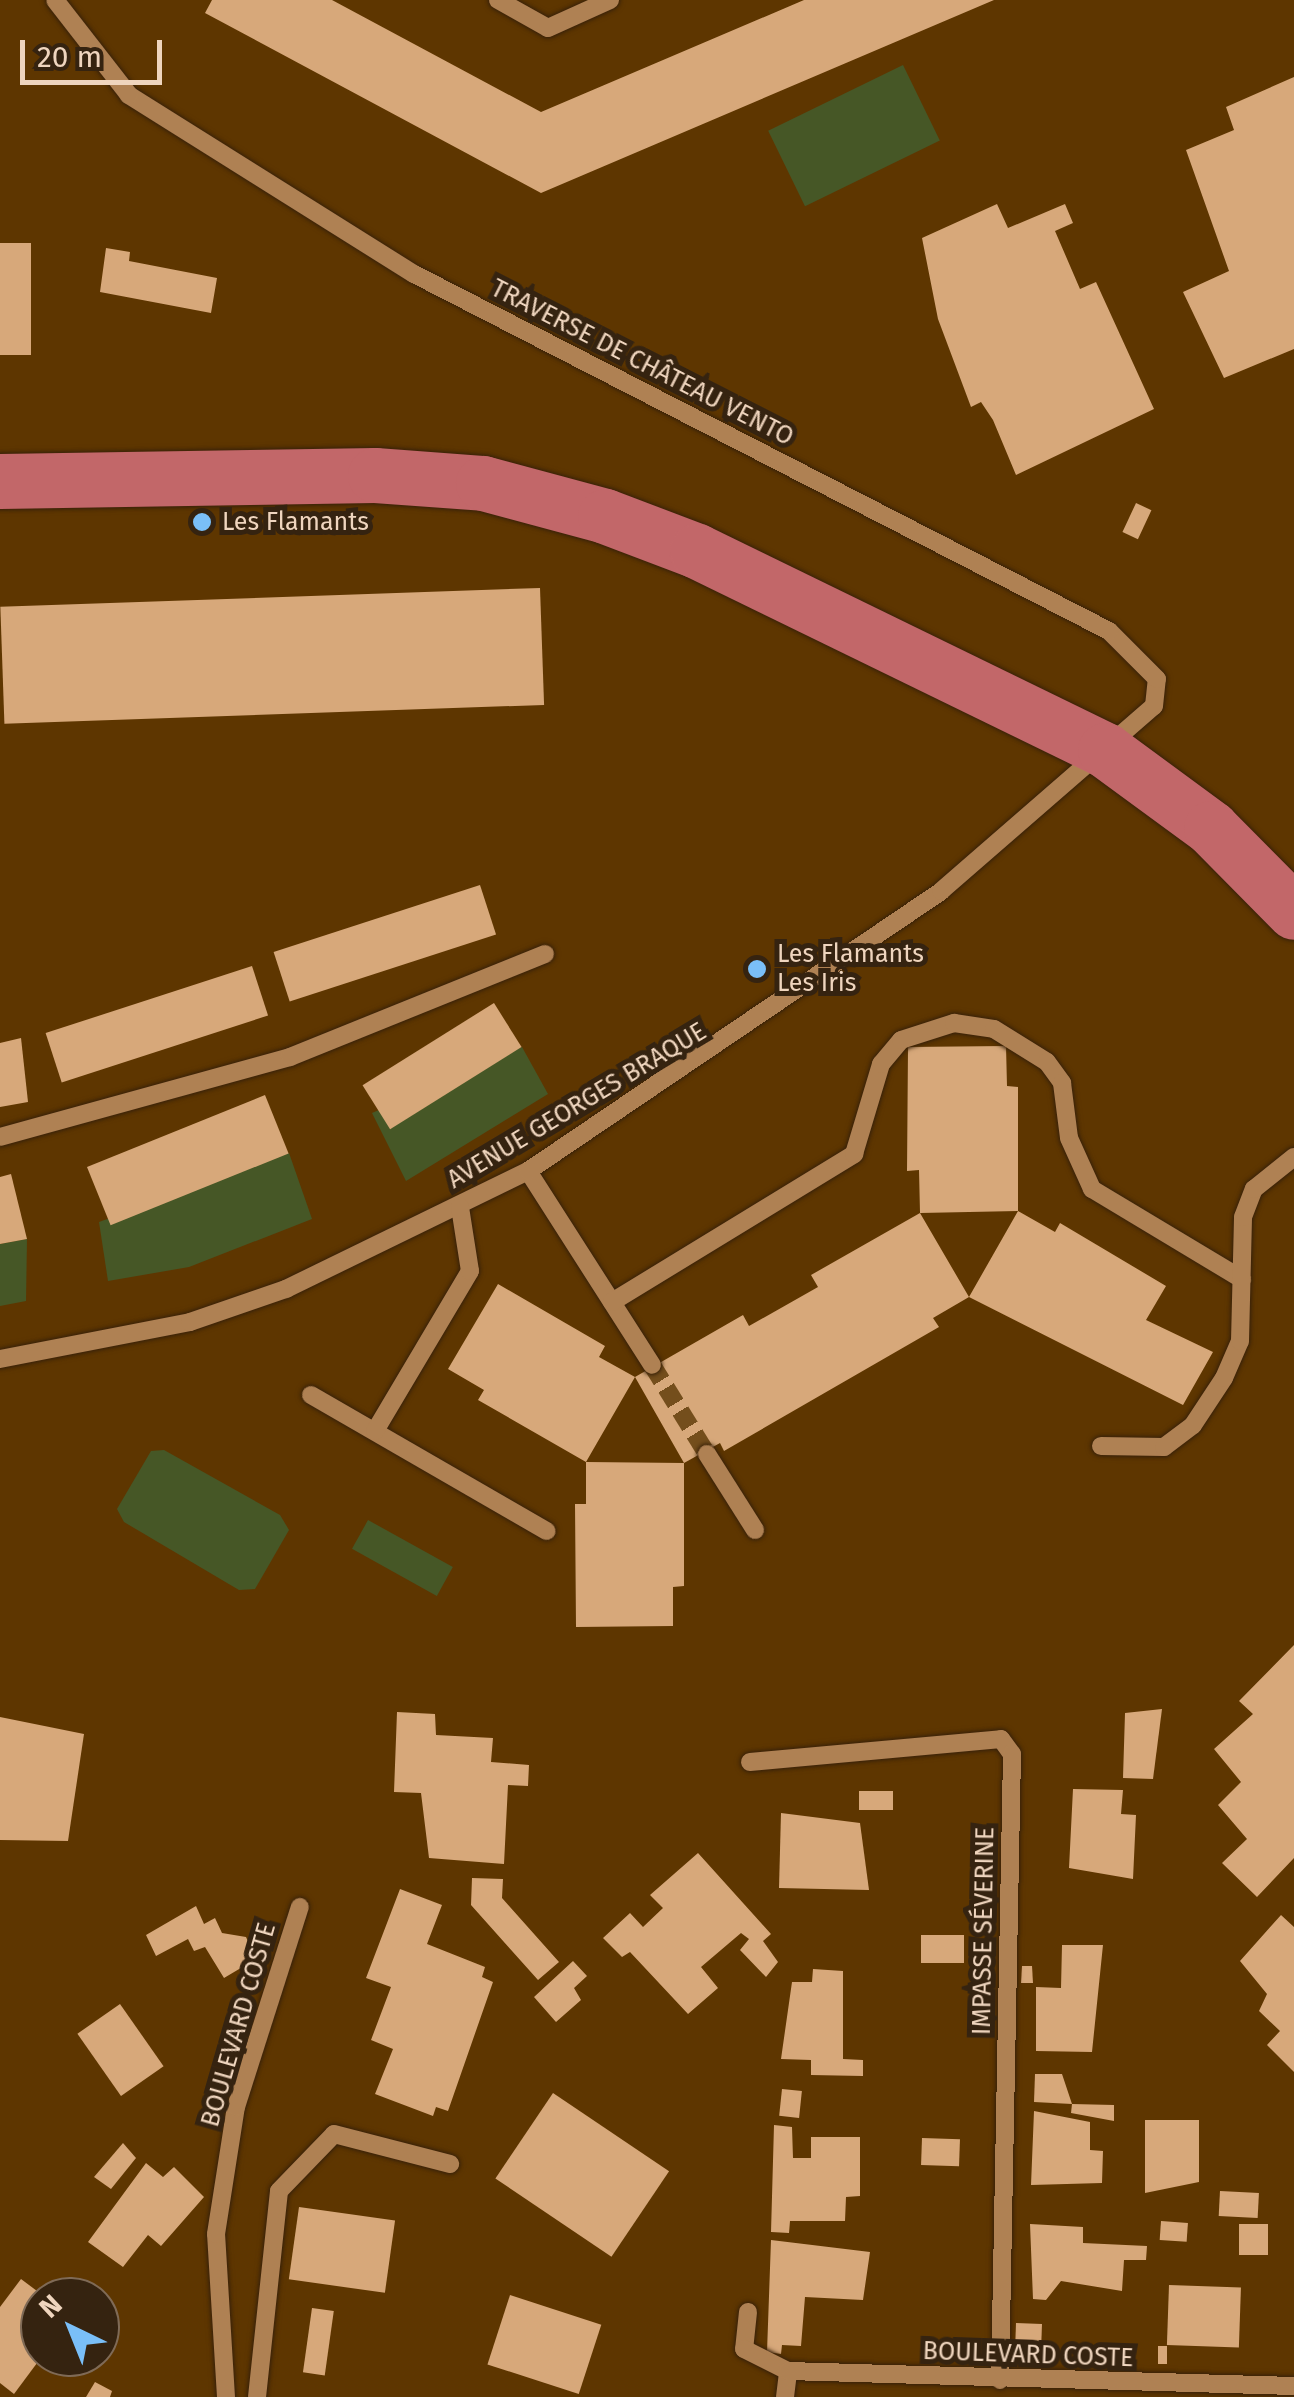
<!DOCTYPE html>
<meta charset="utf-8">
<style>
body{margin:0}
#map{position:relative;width:1294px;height:2397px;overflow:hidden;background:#5e3600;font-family:"Fira Sans",sans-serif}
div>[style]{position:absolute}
.green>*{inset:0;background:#465726;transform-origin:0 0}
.building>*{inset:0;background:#d7a87a;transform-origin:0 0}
.minor-tunnel>*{height:18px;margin-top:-9px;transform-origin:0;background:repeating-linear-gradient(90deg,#744e1c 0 18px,transparent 0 27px)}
.roads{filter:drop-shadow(0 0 2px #382109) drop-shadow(0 0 2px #382109)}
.minor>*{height:18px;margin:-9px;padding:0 9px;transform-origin:9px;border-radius:9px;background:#af8153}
.major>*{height:55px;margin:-27.5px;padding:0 27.5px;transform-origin:27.5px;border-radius:27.5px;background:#c26769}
.dots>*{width:28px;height:28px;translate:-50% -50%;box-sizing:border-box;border:5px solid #352310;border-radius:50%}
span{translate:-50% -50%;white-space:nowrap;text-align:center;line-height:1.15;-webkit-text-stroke:10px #352310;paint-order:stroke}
.street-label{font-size:25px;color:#efd5be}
.poi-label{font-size:25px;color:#efd5be}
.left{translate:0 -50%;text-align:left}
.north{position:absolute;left:20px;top:2277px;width:100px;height:100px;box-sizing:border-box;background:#352310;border:2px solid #7f6a56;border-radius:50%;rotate:317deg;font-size:28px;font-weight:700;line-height:40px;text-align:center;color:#efd5be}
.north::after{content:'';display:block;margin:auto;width:35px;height:45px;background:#7abff8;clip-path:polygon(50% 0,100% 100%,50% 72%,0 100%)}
.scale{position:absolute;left:20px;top:40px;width:142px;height:45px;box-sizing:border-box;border:5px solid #efd5be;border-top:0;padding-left:12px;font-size:30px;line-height:35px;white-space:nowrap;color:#efd5be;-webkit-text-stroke:8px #352310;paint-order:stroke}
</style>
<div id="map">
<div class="green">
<i style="left:903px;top:65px;width:84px;height:150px;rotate:64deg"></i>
<i style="clip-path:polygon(522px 1047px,548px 1094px,406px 1181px,372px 1113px)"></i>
<i style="clip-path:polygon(289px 1153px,312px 1219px,189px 1267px,108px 1281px,99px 1222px)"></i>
<i style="clip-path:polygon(27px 1239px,26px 1301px,0 1306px,0 1244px)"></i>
<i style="clip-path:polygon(164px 1450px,280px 1515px,289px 1530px,255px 1589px,239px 1590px,124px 1522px,117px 1509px,151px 1451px)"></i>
<i style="left:368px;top:1520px;width:97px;height:33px;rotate:29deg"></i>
</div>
<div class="building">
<i style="clip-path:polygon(212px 0,332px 0,541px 112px,804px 0,994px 0,541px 193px,205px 13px)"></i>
<i style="clip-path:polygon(1294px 77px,1294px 349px,1224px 378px,1183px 292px,1229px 271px,1186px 150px,1234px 130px,1226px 107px)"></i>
<i style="clip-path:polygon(997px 204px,1008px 228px,1065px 204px,1073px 223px,1055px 231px,1080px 289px,1096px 282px,1154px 409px,1016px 475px,993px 420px,981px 402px,971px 407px,938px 319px,922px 238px)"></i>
<i style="left:0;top:243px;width:31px;height:112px"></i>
<i style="clip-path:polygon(106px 248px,130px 252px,129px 261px,217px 278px,211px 313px,100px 292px)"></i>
<i style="left:1136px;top:503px;width:17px;height:32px;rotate:25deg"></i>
<i style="left:540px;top:588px;width:117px;height:540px;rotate:88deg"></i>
<i style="left:480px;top:885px;width:52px;height:217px;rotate:72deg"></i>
<i style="left:252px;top:966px;width:52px;height:217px;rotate:72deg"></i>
<i style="left:494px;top:1003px;width:52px;height:155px;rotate:58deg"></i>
<i style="clip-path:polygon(21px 1038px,28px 1102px,0 1107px,0 1043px)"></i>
<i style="clip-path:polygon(1006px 1046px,1007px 1086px,1018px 1087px,1018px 1211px,920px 1213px,969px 1297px,1018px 1211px,1055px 1232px,1060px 1223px,1166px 1286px,1146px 1320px,1213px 1352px,1183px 1405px,969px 1297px,933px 1318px,939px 1327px,724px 1451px,720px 1443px,684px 1463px,635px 1377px,743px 1315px,749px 1326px,818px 1287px,811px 1275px,920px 1213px,919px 1170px,907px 1171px,908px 1047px)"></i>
<i style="left:265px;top:1095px;width:63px;height:192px;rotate:68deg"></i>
<i style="clip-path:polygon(11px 1174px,27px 1239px,0 1244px,0 1177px)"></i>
<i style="clip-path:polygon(498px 1284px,605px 1346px,599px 1357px,635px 1377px,586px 1462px,684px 1463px,684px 1586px,673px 1587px,673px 1626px,576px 1627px,575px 1504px,586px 1504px,586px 1462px,478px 1400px,484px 1390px,448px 1369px)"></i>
<i style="clip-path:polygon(1294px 1645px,1294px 1858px,1257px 1897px,1222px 1863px,1247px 1839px,1218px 1805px,1241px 1782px,1214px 1749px,1253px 1714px,1239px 1701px)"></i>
<i style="clip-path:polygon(1162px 1709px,1153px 1779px,1123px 1778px,1125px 1713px)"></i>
<i style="clip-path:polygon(397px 1712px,435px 1714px,436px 1735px,493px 1738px,491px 1762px,529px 1765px,528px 1786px,508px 1785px,504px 1864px,429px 1858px,421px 1793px,394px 1792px)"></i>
<i style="clip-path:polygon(0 1717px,84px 1734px,68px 1841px,0 1840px)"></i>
<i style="clip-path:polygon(1073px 1789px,1123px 1790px,1121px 1814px,1136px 1815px,1133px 1879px,1069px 1868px)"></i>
<i style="left:893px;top:1791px;width:19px;height:34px;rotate:90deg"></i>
<i style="clip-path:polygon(781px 1813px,860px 1823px,869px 1890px,779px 1888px)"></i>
<i style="clip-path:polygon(698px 1853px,771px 1934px,763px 1941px,778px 1962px,766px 1977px,740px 1950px,749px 1939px,741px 1933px,701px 1967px,718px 1988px,688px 2014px,630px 1952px,622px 1957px,603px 1938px,630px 1913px,643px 1927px,663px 1908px,650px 1895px)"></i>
<i style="clip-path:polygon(472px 1878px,503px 1879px,502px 1898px,559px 1962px,538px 1980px,471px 1905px)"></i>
<i style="clip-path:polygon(400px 1889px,442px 1905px,427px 1944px,485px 1967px,482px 1977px,493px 1982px,448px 2111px,436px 2107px,433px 2116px,375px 2094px,393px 2049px,371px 2040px,391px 1987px,366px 1978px)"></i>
<i style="clip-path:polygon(196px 1906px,204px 1924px,215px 1918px,222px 1933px,246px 1937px,256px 1959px,224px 1978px,205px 1947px,194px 1951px,188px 1939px,156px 1956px,146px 1935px)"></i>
<i style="clip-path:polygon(1281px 1915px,1294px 1927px,1294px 2072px,1267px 2045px,1280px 2031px,1259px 2011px,1267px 1994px,1240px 1961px)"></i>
<i style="left:921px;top:1935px;width:43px;height:28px"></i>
<i style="clip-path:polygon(1062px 1945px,1103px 1945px,1092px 2052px,1036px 2051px,1036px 1987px,1061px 1988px)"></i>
<i style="clip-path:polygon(573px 1961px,587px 1976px,574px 1988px,581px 2000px,556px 2022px,534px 1997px)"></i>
<i style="clip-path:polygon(1022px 1966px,1032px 1966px,1033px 1983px,1021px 1983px)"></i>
<i style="clip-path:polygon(813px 1969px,843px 1971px,843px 2059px,863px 2060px,863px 2076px,811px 2075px,811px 2060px,781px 2059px,792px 1982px,812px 1982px)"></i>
<i style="left:120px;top:2004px;width:76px;height:52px;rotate:55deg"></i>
<i style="clip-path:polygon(1035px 2074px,1062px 2074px,1072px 2104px,1034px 2102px)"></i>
<i style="left:782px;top:2089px;width:20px;height:27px;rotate:6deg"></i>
<i style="left:553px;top:2093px;width:140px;height:103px;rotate:34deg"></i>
<i style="clip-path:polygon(1072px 2104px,1114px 2105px,1114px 2121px,1071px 2113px)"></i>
<i style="clip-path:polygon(1034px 2111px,1090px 2122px,1090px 2150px,1103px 2151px,1102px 2183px,1031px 2185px)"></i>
<i style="clip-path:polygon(1145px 2120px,1199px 2120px,1199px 2182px,1145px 2193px)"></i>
<i style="clip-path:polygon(774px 2125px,792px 2127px,793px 2158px,811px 2158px,811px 2137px,860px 2137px,860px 2196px,846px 2197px,845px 2221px,790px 2221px,789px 2233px,771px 2232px)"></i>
<i style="left:922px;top:2138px;width:38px;height:27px;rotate:2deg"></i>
<i style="clip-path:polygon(123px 2143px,136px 2158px,111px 2189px,94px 2177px)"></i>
<i style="clip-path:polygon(146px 2163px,163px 2177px,174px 2167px,204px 2197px,161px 2246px,148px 2235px,123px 2267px,88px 2242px)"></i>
<i style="left:1220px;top:2191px;width:39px;height:25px;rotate:3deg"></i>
<i style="left:299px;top:2207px;width:97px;height:73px;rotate:8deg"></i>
<i style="left:1161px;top:2221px;width:27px;height:19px;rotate:4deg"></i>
<i style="clip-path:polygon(1030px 2224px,1083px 2227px,1083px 2243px,1147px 2246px,1146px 2260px,1124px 2260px,1122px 2291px,1061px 2281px,1046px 2300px,1033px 2299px)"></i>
<i style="left:1239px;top:2224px;width:29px;height:31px"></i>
<i style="clip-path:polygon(771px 2240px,870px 2252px,863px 2300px,805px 2297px,801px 2346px,782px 2345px,781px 2354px,767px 2352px)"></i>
<i style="clip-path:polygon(21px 2279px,45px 2297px,40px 2359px,14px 2394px,0 2383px,0 2307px)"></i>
<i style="left:1169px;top:2285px;width:72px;height:60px;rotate:2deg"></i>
<i style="left:510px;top:2295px;width:96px;height:73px;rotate:18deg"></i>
<i style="left:312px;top:2308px;width:22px;height:65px;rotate:8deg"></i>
<i style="left:1016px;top:2323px;width:26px;height:37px;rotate:2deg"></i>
<i style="left:1158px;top:2346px;width:9px;height:18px"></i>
<i style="clip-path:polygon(95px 2382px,112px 2391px,110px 2397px,86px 2397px)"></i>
</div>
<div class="minor-tunnel">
<i style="left:652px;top:1365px;width:105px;rotate:58.3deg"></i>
</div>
<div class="roads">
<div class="minor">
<i style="left:498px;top:0;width:57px;rotate:29.2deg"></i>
<i style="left:548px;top:28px;width:68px;rotate:-24.3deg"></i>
<i style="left:0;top:1137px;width:301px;rotate:-15.4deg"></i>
<i style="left:290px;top:1057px;width:275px;rotate:-22deg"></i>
<i style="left:528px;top:1171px;width:230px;rotate:57.4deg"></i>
<i style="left:612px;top:1302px;width:284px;rotate:-31.4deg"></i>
<i style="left:854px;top:1154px;width:94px;rotate:-73.3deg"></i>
<i style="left:881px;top:1064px;width:31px;rotate:-50deg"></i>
<i style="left:901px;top:1040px;width:56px;rotate:-17.8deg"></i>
<i style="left:954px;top:1023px;width:40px;rotate:8.5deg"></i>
<i style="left:994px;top:1029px;width:62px;rotate:31.9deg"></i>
<i style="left:1047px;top:1062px;width:26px;rotate:54deg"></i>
<i style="left:1062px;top:1083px;width:55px;rotate:82.7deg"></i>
<i style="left:1069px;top:1138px;width:56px;rotate:65.7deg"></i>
<i style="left:1092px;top:1189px;width:175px;rotate:31deg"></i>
<i style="left:0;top:1359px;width:194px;rotate:-11deg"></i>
<i style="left:190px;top:1322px;width:102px;rotate:-19deg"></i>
<i style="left:286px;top:1289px;width:269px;rotate:-26deg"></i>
<i style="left:528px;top:1171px;width:499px;rotate:-34.1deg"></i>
<i style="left:941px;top:891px;width:282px;rotate:-41deg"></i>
<i style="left:1154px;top:706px;width:27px;rotate:-84deg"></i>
<i style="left:1157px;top:679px;width:68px;rotate:-135deg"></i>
<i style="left:1109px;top:631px;width:781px;rotate:-152.81deg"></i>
<i style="left:414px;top:274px;width:337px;rotate:-147.9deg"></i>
<i style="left:129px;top:95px;width:120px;rotate:-127.9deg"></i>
<i style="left:311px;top:1395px;width:272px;rotate:30deg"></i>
<i style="left:375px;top:1431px;width:186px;rotate:-59.3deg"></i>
<i style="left:470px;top:1271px;width:65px;rotate:-98.9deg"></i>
<i style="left:1101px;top:1446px;width:63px;rotate:0.9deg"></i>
<i style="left:1164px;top:1447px;width:36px;rotate:-37deg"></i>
<i style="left:1193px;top:1425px;width:56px;rotate:-56.6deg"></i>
<i style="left:1224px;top:1378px;width:40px;rotate:-66.6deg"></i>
<i style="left:1240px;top:1341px;width:124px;rotate:-88.6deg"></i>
<i style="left:1243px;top:1217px;width:30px;rotate:-69deg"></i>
<i style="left:1254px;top:1189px;width:51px;rotate:-38.7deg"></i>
<i style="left:707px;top:1454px;width:90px;rotate:57.7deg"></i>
<i style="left:750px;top:1762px;width:252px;rotate:-5.2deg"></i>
<i style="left:1001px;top:1739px;width:19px;rotate:54deg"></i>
<i style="left:1012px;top:1754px;width:626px;rotate:91.1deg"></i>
<i style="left:748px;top:2312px;width:37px;rotate:96deg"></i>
<i style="left:744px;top:2349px;width:49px;rotate:26.6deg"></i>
<i style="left:226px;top:2397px;width:163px;rotate:-93.5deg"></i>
<i style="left:216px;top:2234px;width:129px;rotate:-81.1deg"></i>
<i style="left:236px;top:2107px;width:210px;rotate:-72.3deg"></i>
<i style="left:257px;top:2397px;width:207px;rotate:-83.9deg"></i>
<i style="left:279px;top:2191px;width:79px;rotate:-46deg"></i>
<i style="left:334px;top:2134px;width:120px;rotate:14.5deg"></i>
<i style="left:785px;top:2397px;width:26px;rotate:-83deg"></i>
<i style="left:788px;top:2371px;width:506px;rotate:1.7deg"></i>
</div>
<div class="major">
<i style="left:0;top:481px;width:375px;rotate:-0.9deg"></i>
<i style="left:375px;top:475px;width:108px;rotate:4.2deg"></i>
<i style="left:483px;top:483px;width:126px;rotate:15.1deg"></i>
<i style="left:605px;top:516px;width:98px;rotate:20.8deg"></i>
<i style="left:697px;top:551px;width:454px;rotate:26deg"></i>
<i style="left:1105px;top:750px;width:132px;rotate:36.3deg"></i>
<i style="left:1211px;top:828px;width:118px;rotate:45.3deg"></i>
</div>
</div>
<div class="dots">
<i style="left:202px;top:522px;background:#7abff8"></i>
<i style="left:757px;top:969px;background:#7abff8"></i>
</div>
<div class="street-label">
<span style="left:642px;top:363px;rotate:27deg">TRAVERSE DE CHÂTEAU VENTO</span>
<span style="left:577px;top:1106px;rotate:-31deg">AVENUE GEORGES BRAQUE</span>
<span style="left:984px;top:1931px;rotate:-89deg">IMPASSE SÉVERINE</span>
<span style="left:239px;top:2025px;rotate:-74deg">BOULEVARD COSTE</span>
<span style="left:1028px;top:2355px;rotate:2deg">BOULEVARD COSTE</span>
</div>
<div class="poi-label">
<span class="left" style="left:222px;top:522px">Les Flamants</span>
<span class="left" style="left:777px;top:969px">Les Flamants<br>Les Iris</span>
</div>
<div class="north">N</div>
<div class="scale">20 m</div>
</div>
